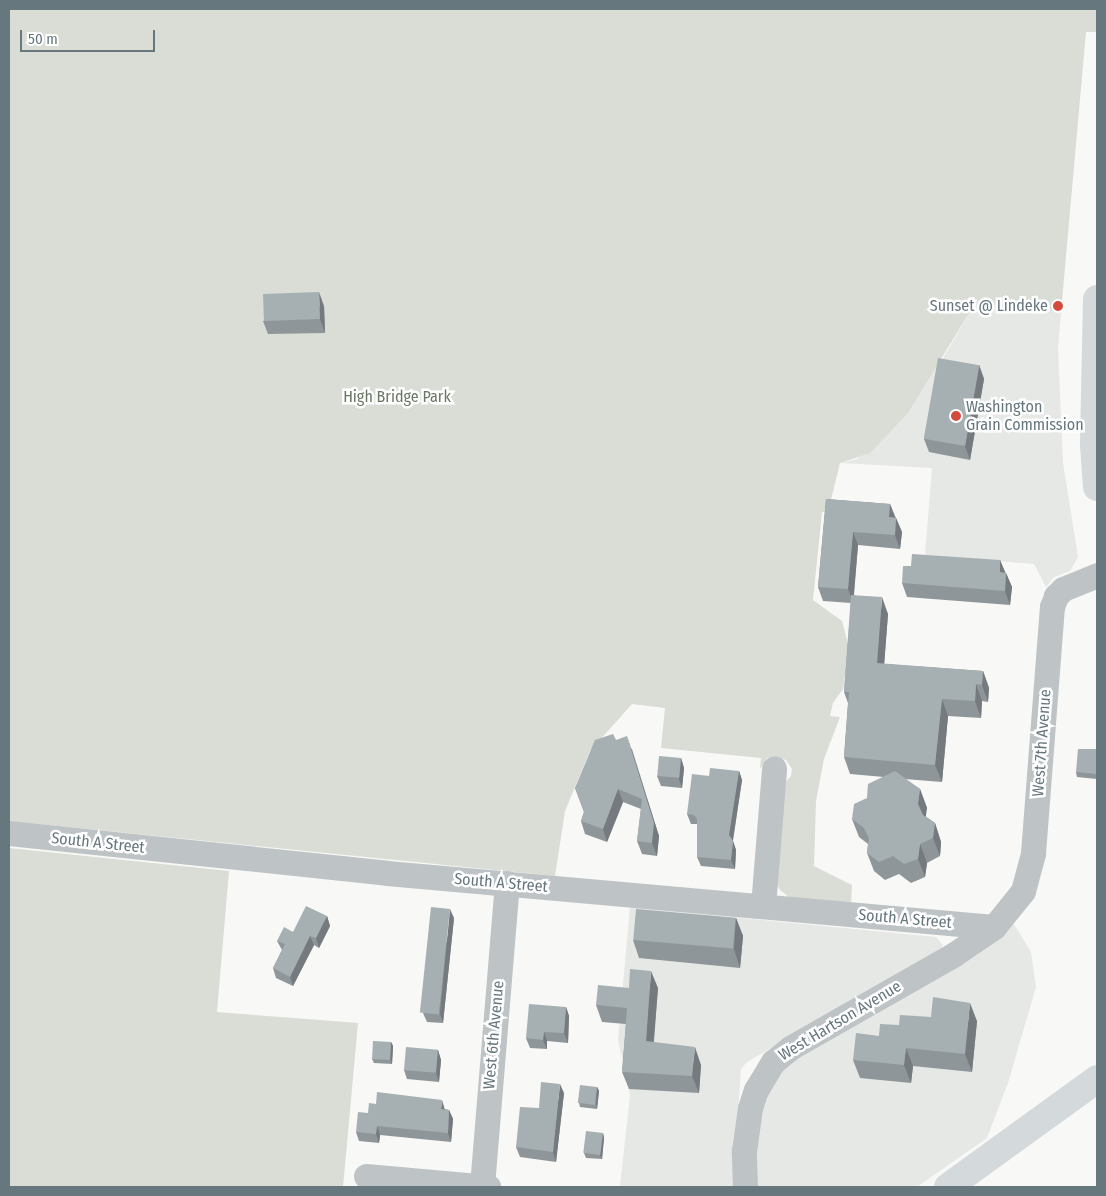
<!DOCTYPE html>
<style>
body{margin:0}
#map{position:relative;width:1106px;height:1196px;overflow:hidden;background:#f8f8f6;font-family:"Fira Sans Condensed",sans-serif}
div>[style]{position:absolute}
.built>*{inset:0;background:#e6e8e6}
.green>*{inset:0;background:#d9ddd6}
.minor>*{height:25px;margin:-12.5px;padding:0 12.5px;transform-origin:12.5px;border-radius:12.5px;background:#bec3c5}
.major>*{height:28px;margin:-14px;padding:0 14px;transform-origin:14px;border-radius:14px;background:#d4d9db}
.wall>*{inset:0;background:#8f9699}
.shaded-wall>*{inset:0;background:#747a7d}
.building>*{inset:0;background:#a6afb2;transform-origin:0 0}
.dots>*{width:14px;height:14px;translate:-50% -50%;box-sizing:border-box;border:2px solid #fff;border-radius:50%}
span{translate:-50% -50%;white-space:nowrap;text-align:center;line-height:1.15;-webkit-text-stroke:5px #fff;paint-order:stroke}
.poi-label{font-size:16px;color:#66777e}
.right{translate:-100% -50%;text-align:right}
.left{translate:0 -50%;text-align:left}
.park-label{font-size:16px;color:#6a7765}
.street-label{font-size:16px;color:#66777e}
.frame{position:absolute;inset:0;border:10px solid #66777e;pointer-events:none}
.scale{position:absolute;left:20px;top:30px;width:135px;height:22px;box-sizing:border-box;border:2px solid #66777e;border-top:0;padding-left:6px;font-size:15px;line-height:18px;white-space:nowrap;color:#66777e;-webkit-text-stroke:4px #fff;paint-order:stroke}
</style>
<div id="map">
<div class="built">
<i style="clip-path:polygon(974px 305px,1061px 312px,1058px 349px,1063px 463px,1078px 557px,1070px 571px,1054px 577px,1046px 587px,1034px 564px,925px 555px,932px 468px,840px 463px,857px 459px,942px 360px)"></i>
<i style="clip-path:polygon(630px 907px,936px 937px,943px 945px,940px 951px,747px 1062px,741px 1069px,733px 1187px,620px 1187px,630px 1095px,618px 1040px)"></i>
<i style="clip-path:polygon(1012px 921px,1031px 952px,1036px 987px,1008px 1083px,987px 1138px,917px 1187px,756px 1187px,752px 1147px,764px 1101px,778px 1074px,800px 1052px)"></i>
</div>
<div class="green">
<i style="clip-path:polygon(9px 9px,1097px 9px,1097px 32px,1086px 32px,1061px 312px,974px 305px,908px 413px,870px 453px,840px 463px,828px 512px,822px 512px,813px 600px,842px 621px,849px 648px,843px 689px,833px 703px,830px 716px,840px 717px,824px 759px,816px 801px,814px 866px,852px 885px,851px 904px,790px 898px,780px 890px,775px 880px,776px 791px,791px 776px,792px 769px,786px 760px,775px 757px,767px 758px,760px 769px,761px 758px,661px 748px,665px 708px,632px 704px,590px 751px,565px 811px,555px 876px,9px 821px)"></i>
<i style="clip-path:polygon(9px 848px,229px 871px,217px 1012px,358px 1023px,343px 1187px,9px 1187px)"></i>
</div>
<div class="minor">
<i style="left:9px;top:833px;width:380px;rotate:6deg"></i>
<i style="left:387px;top:873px;width:609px;rotate:5.08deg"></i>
<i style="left:763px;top:906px;width:138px;rotate:-85.4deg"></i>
<i style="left:366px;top:1176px;width:123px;rotate:5.1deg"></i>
<i style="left:482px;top:1186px;width:304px;rotate:-85.3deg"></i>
<i style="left:745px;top:1187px;width:36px;rotate:-92deg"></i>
<i style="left:744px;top:1151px;width:43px;rotate:-82.1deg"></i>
<i style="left:750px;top:1108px;width:19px;rotate:-72deg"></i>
<i style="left:756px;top:1090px;width:33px;rotate:-59deg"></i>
<i style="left:773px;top:1062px;width:22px;rotate:-39deg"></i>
<i style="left:790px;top:1048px;width:188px;rotate:-29.7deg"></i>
<i style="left:953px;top:955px;width:50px;rotate:-34.3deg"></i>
<i style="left:994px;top:927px;width:46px;rotate:-51.1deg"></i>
<i style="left:1023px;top:891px;width:39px;rotate:-75deg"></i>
<i style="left:1033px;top:853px;width:247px;rotate:-85.6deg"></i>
<i style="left:1052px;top:607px;width:12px;rotate:-70deg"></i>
<i style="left:1056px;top:596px;width:10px;rotate:-45deg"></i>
<i style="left:1063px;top:589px;width:37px;rotate:-22deg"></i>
</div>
<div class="major">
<i style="left:1097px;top:299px;width:146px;rotate:91.2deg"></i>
<i style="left:1094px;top:445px;width:42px;rotate:85.9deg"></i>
<i style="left:948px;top:1187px;width:184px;rotate:-35.9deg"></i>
</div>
<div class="wall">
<i style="clip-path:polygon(324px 306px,325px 333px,268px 334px,263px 321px)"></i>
<i style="clip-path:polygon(979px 365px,984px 379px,970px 460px,929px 452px,924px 439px)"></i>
<i style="clip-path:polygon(826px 499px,890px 504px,902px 532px,900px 549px,858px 545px,854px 595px,888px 614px,884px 664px,983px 671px,989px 688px,988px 702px,982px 701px,981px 718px,948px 716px,942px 782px,905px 779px,920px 789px,927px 808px,925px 816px,935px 823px,941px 842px,940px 856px,927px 863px,925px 877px,911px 883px,899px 874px,885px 880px,874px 871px,867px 853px,868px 844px,859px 837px,852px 819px,867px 798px,884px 777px,850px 774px,844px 757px,848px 703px,844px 692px,851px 603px,823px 601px,818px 587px)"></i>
<i style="clip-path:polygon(1000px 560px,1005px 573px,1006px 573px,1012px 587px,1010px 605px,907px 597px,902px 583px,911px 566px)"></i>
<i style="clip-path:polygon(616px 740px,632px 749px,659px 836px,657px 856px,642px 854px,637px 841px,641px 809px,623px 802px,607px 842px,585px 834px,581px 821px,584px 812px,575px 788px)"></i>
<i style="clip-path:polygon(1097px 749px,1097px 779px,1077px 777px,1076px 772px)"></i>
<i style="clip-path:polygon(681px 758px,684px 768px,682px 788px,661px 786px,657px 776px)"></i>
<i style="clip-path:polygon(739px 771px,742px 780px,733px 841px,736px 850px,735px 869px,701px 866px,697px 857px,697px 824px,691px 824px,687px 814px,709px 776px)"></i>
<i style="clip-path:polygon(327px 916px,330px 926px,319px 948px,314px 945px,293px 986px,276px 978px,273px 968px,282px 950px,277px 941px,293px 932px)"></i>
<i style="clip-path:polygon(454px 918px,443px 1023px,427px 1022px,423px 1013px)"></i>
<i style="clip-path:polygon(736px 918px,743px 936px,740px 968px,639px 958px,633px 940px)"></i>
<i style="clip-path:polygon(629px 988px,658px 988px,654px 1042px,701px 1065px,699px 1093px,629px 1089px,622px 1072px,626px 1024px,602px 1022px,596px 1005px)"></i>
<i style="clip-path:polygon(566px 1007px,569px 1016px,568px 1043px,547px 1041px,547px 1049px,530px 1048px,526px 1038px)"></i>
<i style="clip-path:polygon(977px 1021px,972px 1072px,913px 1066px,911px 1083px,860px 1078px,853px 1060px,879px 1036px,899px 1025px)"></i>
<i style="clip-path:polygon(391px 1042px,393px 1046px,392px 1064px,374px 1063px,372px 1059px)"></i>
<i style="clip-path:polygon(438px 1050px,441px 1060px,439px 1082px,407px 1079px,404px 1070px)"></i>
<i style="clip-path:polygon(597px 1087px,599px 1091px,597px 1109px,580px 1107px,579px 1103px)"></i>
<i style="clip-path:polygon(564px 1093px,556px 1162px,520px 1157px,516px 1147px)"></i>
<i style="clip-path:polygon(445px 1109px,449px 1110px,453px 1119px,451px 1142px,380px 1135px,379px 1143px,359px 1141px,356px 1132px,368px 1113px)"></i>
<i style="clip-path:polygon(603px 1133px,604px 1138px,602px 1159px,586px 1158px,584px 1153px)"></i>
</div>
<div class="shaded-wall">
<i style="clip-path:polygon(319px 292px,324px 306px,325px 333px,320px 319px)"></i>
<i style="clip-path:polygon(979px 365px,984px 379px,970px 460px,965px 446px)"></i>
<i style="clip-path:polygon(890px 504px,895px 518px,889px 517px)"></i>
<i style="clip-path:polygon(896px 518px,902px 532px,900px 549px,895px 535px)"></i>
<i style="clip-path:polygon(853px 532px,858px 545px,853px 603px,848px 589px)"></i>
<i style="clip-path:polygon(1000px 560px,1006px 574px,1000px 572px)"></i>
<i style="clip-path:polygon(1006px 573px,1012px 587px,1010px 605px,1005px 591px)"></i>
<i style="clip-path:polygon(882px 597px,888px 614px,883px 680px,877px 663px)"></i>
<i style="clip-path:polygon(983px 671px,989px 688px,988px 702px,982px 685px)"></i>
<i style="clip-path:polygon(976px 684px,982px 701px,981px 718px,975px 701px)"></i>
<i style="clip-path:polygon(942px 699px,948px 716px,942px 782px,935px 765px)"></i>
<i style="clip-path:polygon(627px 736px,659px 836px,657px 856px,652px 843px)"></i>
<i style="clip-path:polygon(681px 758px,684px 768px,682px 788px,679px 779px)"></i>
<i style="clip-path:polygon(739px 771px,742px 780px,732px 845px,729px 835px)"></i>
<i style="clip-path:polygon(618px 789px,623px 802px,607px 842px,603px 829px)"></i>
<i style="clip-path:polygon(920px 789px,927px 808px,925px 822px,918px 804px)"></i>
<i style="clip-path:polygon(935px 823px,941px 842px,940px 856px,933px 838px)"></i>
<i style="clip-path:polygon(733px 841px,736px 850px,735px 869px,731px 860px)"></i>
<i style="clip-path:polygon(920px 844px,927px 863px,925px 877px,918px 859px)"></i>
<i style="clip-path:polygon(450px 909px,454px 918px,443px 1023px,440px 1014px)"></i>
<i style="clip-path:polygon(327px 916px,330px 926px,319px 948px,316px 938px)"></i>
<i style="clip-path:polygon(736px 918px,743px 936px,740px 968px,734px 949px)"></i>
<i style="clip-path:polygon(310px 936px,314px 945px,293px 986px,290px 977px)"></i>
<i style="clip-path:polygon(651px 971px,658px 988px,652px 1059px,646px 1041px)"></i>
<i style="clip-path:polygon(970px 1003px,977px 1021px,972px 1072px,965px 1054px)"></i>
<i style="clip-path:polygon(566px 1007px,569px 1016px,568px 1043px,564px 1033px)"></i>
<i style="clip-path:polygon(544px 1032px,547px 1041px,547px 1049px,543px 1040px)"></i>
<i style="clip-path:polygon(391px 1042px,393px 1046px,392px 1064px,390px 1059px)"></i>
<i style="clip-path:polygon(695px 1047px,701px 1065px,699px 1093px,692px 1076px)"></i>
<i style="clip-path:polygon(906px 1048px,913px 1066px,911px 1083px,904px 1065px)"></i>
<i style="clip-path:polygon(438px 1050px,441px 1060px,439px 1082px,436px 1073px)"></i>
<i style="clip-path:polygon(560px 1084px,564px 1093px,556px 1162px,553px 1152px)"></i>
<i style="clip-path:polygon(597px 1087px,599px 1091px,597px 1109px,596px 1104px)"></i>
<i style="clip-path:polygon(442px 1100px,445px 1110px,441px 1109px)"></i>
<i style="clip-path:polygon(449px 1110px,453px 1119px,451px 1142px,448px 1133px)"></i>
<i style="clip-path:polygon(377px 1126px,380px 1135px,379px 1143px,376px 1134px)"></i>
<i style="clip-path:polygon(603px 1133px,604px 1138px,602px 1159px,600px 1155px)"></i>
</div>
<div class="building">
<i style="left:319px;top:292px;width:27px;height:56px;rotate:88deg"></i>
<i style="left:938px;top:358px;width:42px;height:82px;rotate:10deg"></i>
<i style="clip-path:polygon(826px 499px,890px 504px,889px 517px,896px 518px,895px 535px,853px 532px,848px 589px,818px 587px)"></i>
<i style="clip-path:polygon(912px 554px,1000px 560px,1000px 572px,1006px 573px,1005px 591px,902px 583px,903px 566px,911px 566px)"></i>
<i style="clip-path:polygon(851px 595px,882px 597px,877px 663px,983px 671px,982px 685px,976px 684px,975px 701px,942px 699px,935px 765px,844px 757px,849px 692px,844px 692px)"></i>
<i style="clip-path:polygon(613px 734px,616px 740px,627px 736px,654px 823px,652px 843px,637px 841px,642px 799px,618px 789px,603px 829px,581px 821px,584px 812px,575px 788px,595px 740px)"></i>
<i style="clip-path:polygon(1078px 749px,1097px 749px,1097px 774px,1076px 772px)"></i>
<i style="left:659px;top:756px;width:22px;height:20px;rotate:5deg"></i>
<i style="clip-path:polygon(710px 768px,739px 771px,729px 835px,733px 841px,731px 860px,697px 857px,697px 819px,694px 815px,687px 814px,692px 774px,709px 776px)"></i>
<i style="clip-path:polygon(895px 771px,920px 789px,918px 804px,923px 815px,935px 823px,933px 838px,920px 844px,918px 859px,904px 864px,893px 856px,879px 862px,867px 853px,869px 838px,864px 828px,852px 819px,854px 804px,867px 798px,868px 784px)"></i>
<i style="clip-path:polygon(306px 906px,327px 916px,316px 938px,310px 936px,290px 977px,273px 968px,285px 944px,277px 941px,284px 927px,293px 932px)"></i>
<i style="left:431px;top:907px;width:19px;height:106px;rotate:6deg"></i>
<i style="left:636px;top:909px;width:100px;height:31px;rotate:5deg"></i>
<i style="clip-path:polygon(630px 969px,651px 971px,646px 1041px,695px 1047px,692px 1076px,622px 1072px,627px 1008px,596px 1005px,598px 985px,629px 988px)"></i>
<i style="clip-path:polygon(933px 997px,970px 1003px,965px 1054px,906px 1048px,904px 1065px,853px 1060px,856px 1033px,879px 1036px,880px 1024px,899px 1025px,900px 1015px,931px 1017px)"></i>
<i style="clip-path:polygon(529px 1004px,566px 1007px,564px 1033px,544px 1032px,543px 1040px,526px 1038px)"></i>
<i style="left:373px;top:1041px;width:18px;height:18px;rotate:3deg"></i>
<i style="left:406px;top:1047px;width:32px;height:23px;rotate:5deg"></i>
<i style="clip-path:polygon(541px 1082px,560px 1084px,553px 1152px,516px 1147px,520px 1107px,539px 1108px)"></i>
<i style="left:580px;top:1085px;width:17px;height:18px;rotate:7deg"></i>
<i style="clip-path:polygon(377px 1092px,442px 1100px,441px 1109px,449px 1110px,448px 1133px,377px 1126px,376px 1134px,356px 1132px,358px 1112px,368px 1113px,369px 1103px,376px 1104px)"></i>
<i style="left:586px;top:1131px;width:17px;height:22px;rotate:7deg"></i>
</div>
<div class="dots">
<i style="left:1058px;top:306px;background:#d24b3d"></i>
<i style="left:956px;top:416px;background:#d24b3d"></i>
</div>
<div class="poi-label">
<span class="right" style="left:1048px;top:306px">Sunset @ Lindeke</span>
<span class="left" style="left:966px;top:416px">Washington<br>Grain Commission</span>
</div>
<div class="park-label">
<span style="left:397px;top:397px">High Bridge Park</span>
</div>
<div class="street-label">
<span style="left:1042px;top:743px;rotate:-86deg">West 7th Avenue</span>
<span style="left:98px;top:843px;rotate:6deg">South A Street</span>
<span style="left:501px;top:883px;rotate:5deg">South A Street</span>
<span style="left:905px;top:919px;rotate:5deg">South A Street</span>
<span style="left:840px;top:1021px;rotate:-31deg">West Hartson Avenue</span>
<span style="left:494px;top:1035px;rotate:-85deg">West 6th Avenue</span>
</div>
<div class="frame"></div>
<div class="scale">50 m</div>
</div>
